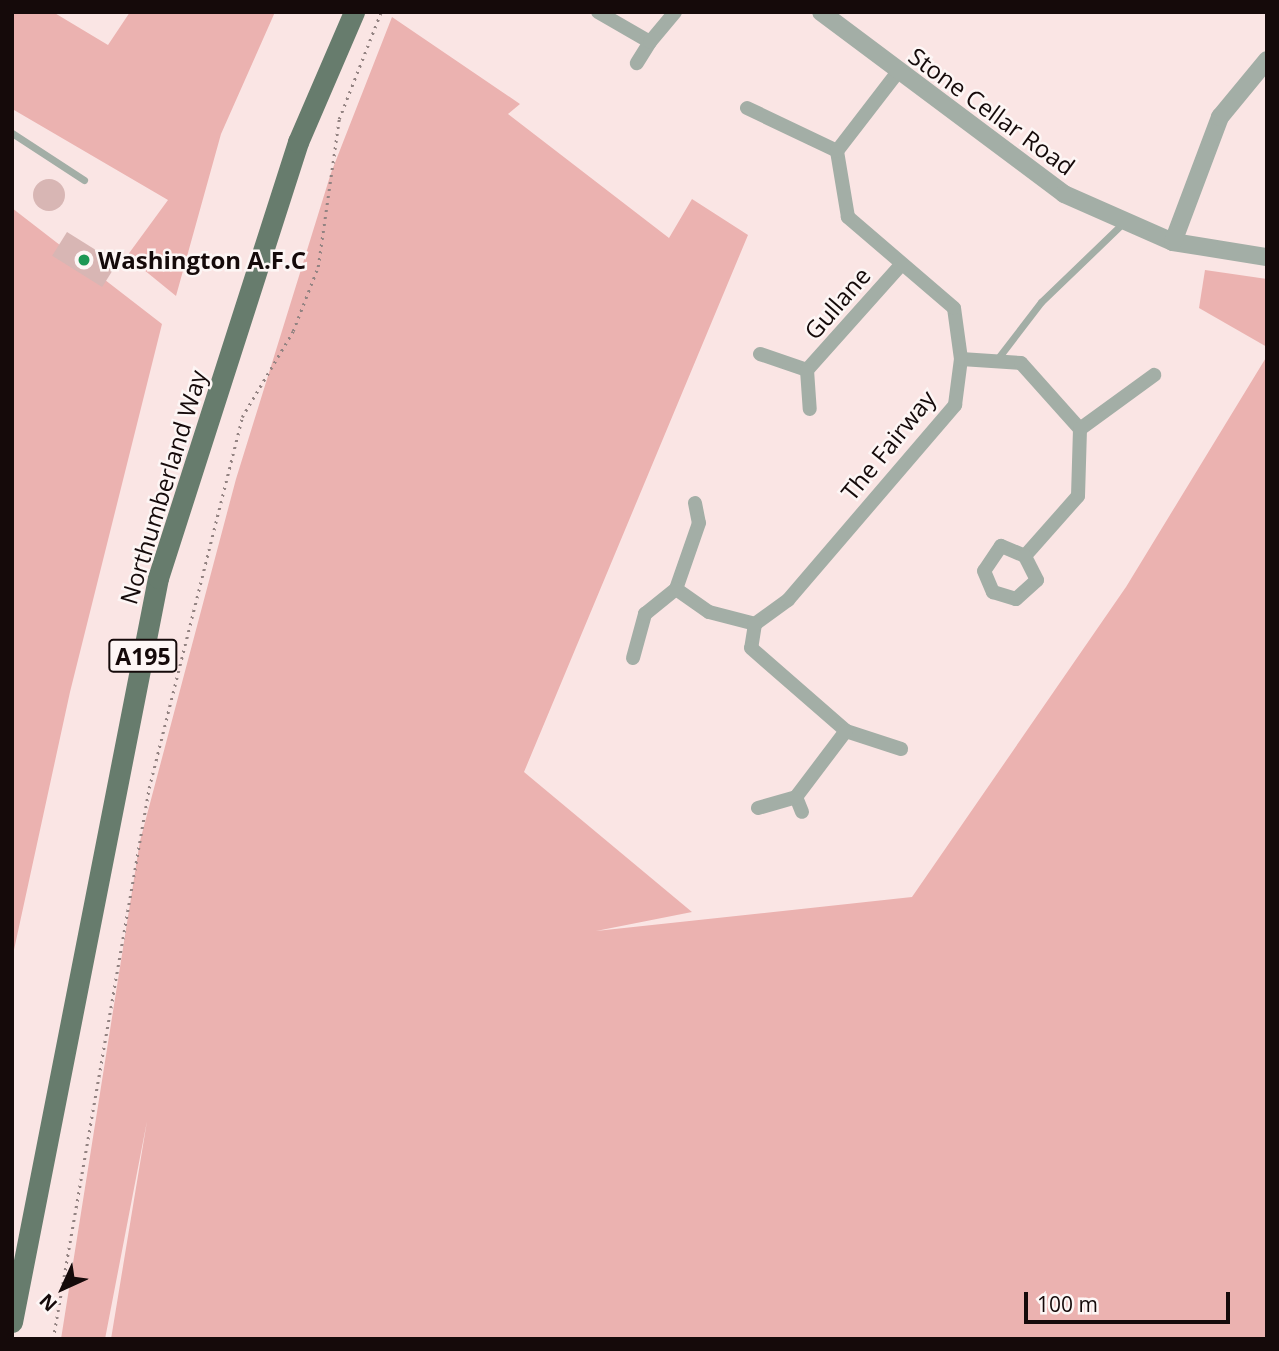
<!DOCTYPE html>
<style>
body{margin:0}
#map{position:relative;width:1279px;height:1351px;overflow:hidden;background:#fae5e4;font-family:"Open Sans",sans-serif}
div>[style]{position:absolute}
.green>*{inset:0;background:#ebb2b0}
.building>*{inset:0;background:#d8b6b4;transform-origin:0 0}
.round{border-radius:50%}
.path>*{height:2.5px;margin-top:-1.25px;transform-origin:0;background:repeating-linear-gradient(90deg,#938382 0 2px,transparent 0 7px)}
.service>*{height:7px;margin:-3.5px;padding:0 3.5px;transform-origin:3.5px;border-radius:3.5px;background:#a3aea6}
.minor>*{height:14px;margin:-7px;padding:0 7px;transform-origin:7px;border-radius:7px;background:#a3aea6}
.tertiary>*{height:18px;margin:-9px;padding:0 9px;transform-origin:9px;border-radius:9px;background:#a3aea6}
.primary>*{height:21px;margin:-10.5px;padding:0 10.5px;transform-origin:10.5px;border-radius:10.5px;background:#677c6d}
.dots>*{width:19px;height:19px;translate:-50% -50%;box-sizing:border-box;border:4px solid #fdf6f5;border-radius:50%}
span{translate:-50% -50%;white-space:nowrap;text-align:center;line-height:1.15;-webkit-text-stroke:5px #fdf6f5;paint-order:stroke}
.shield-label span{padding:2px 5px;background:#fdf6f5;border:2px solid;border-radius:5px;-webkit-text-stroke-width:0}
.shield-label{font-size:23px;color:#150a0a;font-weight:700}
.street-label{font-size:24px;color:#150a0a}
.poi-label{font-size:24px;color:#150a0a;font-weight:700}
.left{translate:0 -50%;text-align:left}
.frame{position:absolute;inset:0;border:14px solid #150a0a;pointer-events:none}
.north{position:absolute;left:28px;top:1253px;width:70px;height:70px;-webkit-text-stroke:5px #fdf6f5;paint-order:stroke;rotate:225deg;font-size:19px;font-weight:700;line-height:28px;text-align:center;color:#150a0a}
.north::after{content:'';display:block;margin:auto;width:24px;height:32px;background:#150a0a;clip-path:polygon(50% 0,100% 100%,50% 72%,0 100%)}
.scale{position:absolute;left:1024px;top:1292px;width:206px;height:32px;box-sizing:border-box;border:4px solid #150a0a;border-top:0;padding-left:9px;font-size:21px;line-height:24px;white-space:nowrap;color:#150a0a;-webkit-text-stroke:5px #fdf6f5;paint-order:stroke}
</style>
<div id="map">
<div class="green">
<i style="clip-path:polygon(12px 12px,53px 12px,108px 45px,130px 12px,275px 12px,221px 134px,176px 296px,127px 256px,168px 200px,14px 110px)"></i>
<i style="clip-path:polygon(392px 17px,520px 104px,508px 114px,669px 238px,692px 199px,748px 235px,524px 772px,692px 912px,596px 931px,912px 897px,1126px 587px,1267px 356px,1267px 1339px,111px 1339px,147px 1121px,105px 1339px,61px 1339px,140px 841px,236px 479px,331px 173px)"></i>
<i style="clip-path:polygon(12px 208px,162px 324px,70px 692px,12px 959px)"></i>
<i style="clip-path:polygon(1205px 270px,1267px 279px,1267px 347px,1199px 308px)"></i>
</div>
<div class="building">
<i class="round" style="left:33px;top:179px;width:32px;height:32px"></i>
<i style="left:67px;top:232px;width:59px;height:28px;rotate:32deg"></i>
</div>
<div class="path">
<i style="left:53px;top:1339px;width:559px;rotate:-80.12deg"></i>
<i style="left:149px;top:788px;width:382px;rotate:-75.9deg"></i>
<i style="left:242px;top:417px;width:100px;rotate:-59.3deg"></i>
<i style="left:293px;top:331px;width:69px;rotate:-68.7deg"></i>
<i style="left:318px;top:267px;width:149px;rotate:-81.9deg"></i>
<i style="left:339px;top:119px;width:115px;rotate:-68.6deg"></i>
</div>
<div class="service">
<i style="left:12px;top:133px;width:86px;rotate:33.1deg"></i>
<i style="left:995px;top:362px;width:76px;rotate:-52.5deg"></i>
<i style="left:1041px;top:302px;width:112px;rotate:-43.9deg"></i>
</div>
<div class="minor">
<i style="left:598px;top:12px;width:60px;rotate:30deg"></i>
<i style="left:650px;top:42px;width:25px;rotate:122deg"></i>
<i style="left:650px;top:42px;width:39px;rotate:-50deg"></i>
<i style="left:747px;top:108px;width:100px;rotate:25.5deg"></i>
<i style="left:760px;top:354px;width:50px;rotate:18.8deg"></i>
<i style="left:807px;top:370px;width:141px;rotate:-48.2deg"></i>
<i style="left:961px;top:359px;width:60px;rotate:3.8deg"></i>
<i style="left:1021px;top:363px;width:89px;rotate:48.2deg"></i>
<i style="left:1080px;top:429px;width:67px;rotate:91.7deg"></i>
<i style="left:1078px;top:496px;width:80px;rotate:131.5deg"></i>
<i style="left:1025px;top:556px;width:26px;rotate:-157deg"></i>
<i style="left:1001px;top:546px;width:30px;rotate:124deg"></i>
<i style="left:984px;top:571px;width:23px;rotate:67deg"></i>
<i style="left:993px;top:592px;width:24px;rotate:17deg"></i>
<i style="left:1016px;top:599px;width:28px;rotate:-42deg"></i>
<i style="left:1037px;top:580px;width:27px;rotate:-117deg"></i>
<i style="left:807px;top:370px;width:39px;rotate:86deg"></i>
<i style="left:1080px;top:429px;width:92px;rotate:-36.1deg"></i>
<i style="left:695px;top:503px;width:20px;rotate:79deg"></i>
<i style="left:699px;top:523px;width:70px;rotate:109.2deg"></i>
<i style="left:676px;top:589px;width:40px;rotate:34.9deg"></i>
<i style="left:709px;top:612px;width:48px;rotate:14.6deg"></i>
<i style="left:755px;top:624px;width:41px;rotate:-36deg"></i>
<i style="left:788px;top:600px;width:257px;rotate:-49.4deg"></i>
<i style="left:955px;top:405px;width:46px;rotate:-82.6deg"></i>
<i style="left:961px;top:359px;width:51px;rotate:-97.8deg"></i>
<i style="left:954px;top:308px;width:140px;rotate:-139.4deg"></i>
<i style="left:848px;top:217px;width:67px;rotate:-99.5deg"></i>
<i style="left:837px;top:151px;width:98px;rotate:-52.4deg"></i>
<i style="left:755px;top:624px;width:24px;rotate:99deg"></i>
<i style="left:751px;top:648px;width:126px;rotate:41.1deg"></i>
<i style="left:846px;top:731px;width:58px;rotate:18.1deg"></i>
<i style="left:633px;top:658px;width:46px;rotate:-74.7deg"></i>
<i style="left:645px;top:614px;width:40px;rotate:-39deg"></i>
<i style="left:796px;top:797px;width:16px;rotate:68deg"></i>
<i style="left:758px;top:808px;width:40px;rotate:-16deg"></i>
<i style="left:796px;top:797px;width:83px;rotate:-52.9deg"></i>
</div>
<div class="tertiary">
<i style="left:821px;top:12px;width:304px;rotate:36.8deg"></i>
<i style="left:1064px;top:194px;width:119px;rotate:23.8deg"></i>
<i style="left:1173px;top:242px;width:95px;rotate:9.1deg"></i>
<i style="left:1173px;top:242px;width:134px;rotate:-69.4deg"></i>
<i style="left:1220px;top:117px;width:74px;rotate:-50.5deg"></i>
</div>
<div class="primary">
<i style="left:12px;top:1322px;width:758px;rotate:-78.9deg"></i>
<i style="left:158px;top:578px;width:458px;rotate:-72.2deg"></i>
<i style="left:298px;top:142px;width:142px;rotate:-66.7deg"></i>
</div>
<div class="dots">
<i style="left:84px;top:260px;background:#1d9855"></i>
</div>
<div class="shield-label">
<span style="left:143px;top:656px">A195</span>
</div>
<div class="street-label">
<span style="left:992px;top:111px;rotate:36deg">Stone Cellar Road</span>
<span style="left:837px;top:303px;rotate:-49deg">Gullane</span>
<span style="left:888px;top:445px;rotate:-51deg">The Fairway</span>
<span style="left:163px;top:487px;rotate:-73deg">Northumberland Way</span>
</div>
<div class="poi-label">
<span class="left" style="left:98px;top:260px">Washington A.F.C</span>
</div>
<div class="frame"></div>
<div class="north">N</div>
<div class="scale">100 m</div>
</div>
